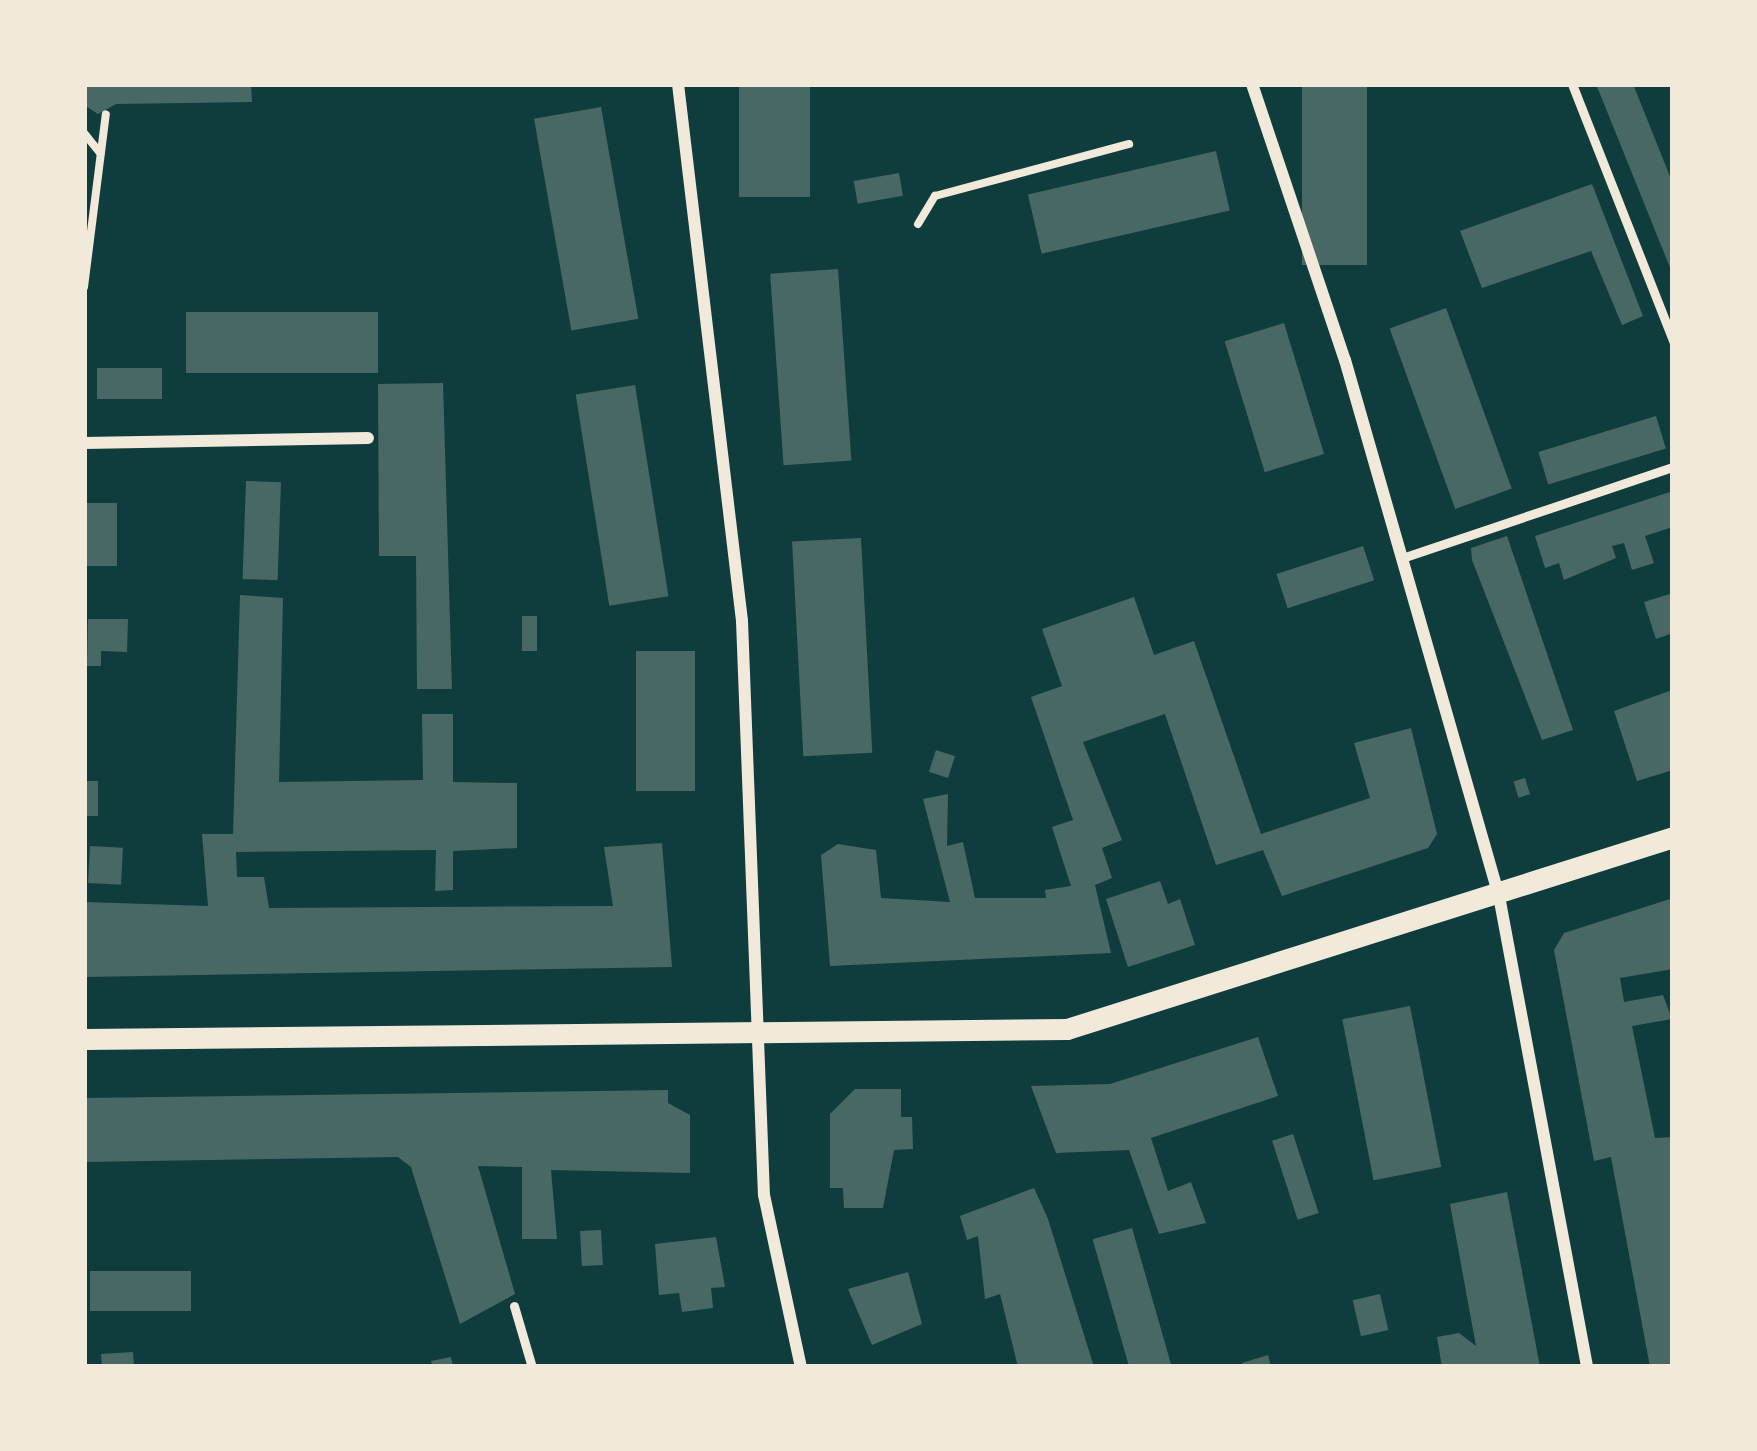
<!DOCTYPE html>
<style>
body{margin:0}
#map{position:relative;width:1757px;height:1451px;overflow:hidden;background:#0f3d3e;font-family:"PT Sans",sans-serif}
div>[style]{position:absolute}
.building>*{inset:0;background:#486865;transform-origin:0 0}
.path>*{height:8px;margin:-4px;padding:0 4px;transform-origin:4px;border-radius:4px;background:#f1e9da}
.service>*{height:9px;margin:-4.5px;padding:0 4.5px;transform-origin:4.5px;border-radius:4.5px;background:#f1e9da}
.minor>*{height:12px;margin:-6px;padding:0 6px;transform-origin:6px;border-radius:6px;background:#f1e9da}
.tertiary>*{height:21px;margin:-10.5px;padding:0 10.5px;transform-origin:10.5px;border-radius:10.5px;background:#f1e9da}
span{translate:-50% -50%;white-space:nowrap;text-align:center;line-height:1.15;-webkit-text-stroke:10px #f1e9da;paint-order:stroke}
.frame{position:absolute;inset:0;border:87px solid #f1e9da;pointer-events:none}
</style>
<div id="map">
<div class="building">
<i style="clip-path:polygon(84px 84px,251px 84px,252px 102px,116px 104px,98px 114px,84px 105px)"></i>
<i style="left:739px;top:84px;width:71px;height:113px"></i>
<i style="left:1302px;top:84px;width:65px;height:181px"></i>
<i style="clip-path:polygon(1596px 84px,1633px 84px,1673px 184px,1673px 275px)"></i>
<i style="left:601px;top:107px;width:215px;height:68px;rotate:80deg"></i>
<i style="left:1216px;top:151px;width:61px;height:193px;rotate:77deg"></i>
<i style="left:899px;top:173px;width:23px;height:46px;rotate:80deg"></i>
<i style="clip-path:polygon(1592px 184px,1643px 316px,1622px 325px,1591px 251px,1482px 288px,1460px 231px)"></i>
<i style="left:838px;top:269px;width:192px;height:68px;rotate:86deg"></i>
<i style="left:1446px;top:308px;width:192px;height:60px;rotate:70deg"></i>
<i style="left:378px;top:312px;width:61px;height:192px;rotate:90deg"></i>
<i style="left:1284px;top:323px;width:137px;height:62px;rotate:73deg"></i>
<i style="left:97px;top:368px;width:65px;height:31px"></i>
<i style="clip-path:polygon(443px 383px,452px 689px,417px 689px,416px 556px,379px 556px,378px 384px)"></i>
<i style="left:635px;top:385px;width:214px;height:60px;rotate:81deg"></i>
<i style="left:1656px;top:416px;width:34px;height:123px;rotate:73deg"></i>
<i style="left:246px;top:481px;width:35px;height:98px;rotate:2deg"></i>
<i style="clip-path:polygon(1673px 491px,1673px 527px,1645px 536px,1654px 563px,1632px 570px,1624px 543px,1612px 546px,1616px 558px,1564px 580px,1559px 563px,1545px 568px,1535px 536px)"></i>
<i style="left:84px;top:503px;width:33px;height:63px"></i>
<i style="clip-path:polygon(1507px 536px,1573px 730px,1542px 740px,1472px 560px,1471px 548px)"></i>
<i style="left:861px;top:538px;width:215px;height:69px;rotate:87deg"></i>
<i style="left:1363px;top:546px;width:36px;height:91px;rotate:72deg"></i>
<i style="clip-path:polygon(1673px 593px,1673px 633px,1656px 639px,1644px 602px)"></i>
<i style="clip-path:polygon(240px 595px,283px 598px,279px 782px,423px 780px,422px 714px,453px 714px,453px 782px,517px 783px,517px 848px,453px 851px,453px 890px,435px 891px,436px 850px,236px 852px,237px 877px,264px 877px,269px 908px,613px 906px,604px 847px,662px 843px,672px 967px,84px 977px,84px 902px,208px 906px,202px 834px,233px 834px)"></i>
<i style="clip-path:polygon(1134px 597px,1154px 655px,1194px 641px,1261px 834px,1370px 798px,1354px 743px,1411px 728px,1437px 834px,1428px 848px,1282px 896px,1263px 850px,1216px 865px,1165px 714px,1083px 742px,1122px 840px,1102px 848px,1112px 878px,1095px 885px,1111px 953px,830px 966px,821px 855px,838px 844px,876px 850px,881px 898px,950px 902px,923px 799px,948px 794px,947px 846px,963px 842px,975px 898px,1046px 898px,1045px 890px,1071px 886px,1052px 827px,1073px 820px,1031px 697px,1062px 686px,1042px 629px)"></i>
<i style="left:522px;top:616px;width:15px;height:35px"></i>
<i style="clip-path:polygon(88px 619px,128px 619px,127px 652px,101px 651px,101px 666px,87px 666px)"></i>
<i style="left:636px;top:651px;width:59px;height:140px"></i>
<i style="clip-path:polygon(1672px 690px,1673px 770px,1637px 781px,1614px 711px)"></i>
<i style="left:936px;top:750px;width:20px;height:23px;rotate:18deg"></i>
<i style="left:1525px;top:778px;width:17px;height:12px;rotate:73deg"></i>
<i style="left:84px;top:781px;width:14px;height:35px"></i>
<i style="left:90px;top:846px;width:33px;height:37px;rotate:3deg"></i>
<i style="clip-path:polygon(1160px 881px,1168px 904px,1180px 899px,1195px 945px,1128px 967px,1106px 899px)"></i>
<i style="clip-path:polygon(1673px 898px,1673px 969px,1620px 978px,1624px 1002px,1663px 995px,1672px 1019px,1632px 1026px,1655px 1138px,1673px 1137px,1673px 1367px,1650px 1367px,1611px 1157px,1594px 1161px,1554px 950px,1564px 933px)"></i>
<i style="left:1410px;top:1006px;width:164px;height:69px;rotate:79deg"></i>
<i style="clip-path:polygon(1258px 1037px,1278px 1096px,1151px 1138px,1168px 1191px,1191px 1182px,1206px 1223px,1159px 1234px,1129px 1150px,1056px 1153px,1031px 1086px,1110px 1084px)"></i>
<i style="clip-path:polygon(855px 1089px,901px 1089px,901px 1117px,912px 1117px,913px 1149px,894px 1150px,883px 1208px,844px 1208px,843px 1188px,830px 1188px,830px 1114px)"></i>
<i style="clip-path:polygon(668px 1090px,668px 1103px,690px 1115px,690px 1173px,551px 1170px,557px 1239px,522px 1239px,522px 1167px,478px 1166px,515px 1294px,460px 1324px,411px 1167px,398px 1157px,84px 1162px,84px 1098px)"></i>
<i style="left:1293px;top:1134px;width:83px;height:22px;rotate:72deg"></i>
<i style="clip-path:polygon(1034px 1188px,1048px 1219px,1094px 1367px,1018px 1367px,1000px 1294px,985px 1299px,978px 1236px,967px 1240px,960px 1216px)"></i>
<i style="clip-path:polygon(1507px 1192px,1540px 1367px,1442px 1367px,1437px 1337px,1459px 1333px,1476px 1346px,1450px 1204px)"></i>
<i style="left:1132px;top:1228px;width:145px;height:41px;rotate:74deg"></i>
<i style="left:601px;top:1230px;width:35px;height:21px;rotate:87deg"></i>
<i style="clip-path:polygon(716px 1237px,725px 1287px,711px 1288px,713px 1308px,682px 1312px,679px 1293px,659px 1295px,655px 1244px)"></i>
<i style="left:90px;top:1271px;width:101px;height:40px"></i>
<i style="clip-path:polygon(908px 1272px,922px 1324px,872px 1345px,848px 1289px)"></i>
<i style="left:1380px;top:1294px;width:37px;height:28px;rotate:77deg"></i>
<i style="clip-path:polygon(133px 1352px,134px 1367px,102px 1367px,101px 1354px)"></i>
<i style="clip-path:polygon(1268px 1355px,1271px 1367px,1243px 1367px,1242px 1363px)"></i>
<i style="clip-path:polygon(451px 1357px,453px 1367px,433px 1367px,431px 1361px)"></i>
</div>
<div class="path">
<i style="left:84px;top:133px;width:26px;rotate:51deg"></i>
<i style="left:918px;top:224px;width:33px;rotate:-59deg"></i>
<i style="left:935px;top:196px;width:201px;rotate:-15deg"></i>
<i style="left:84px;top:287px;width:174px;rotate:-82.8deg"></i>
</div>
<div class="service">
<i style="left:1572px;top:84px;width:276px;rotate:68.5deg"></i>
<i style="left:1405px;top:557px;width:283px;rotate:-18.6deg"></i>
<i style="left:514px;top:1306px;width:64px;rotate:73.6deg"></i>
</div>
<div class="minor">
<i style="left:678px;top:84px;width:541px;rotate:83.2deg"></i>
<i style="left:742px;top:621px;width:574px;rotate:87.81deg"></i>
<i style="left:764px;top:1195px;width:176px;rotate:77.9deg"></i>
<i style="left:1252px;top:84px;width:291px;rotate:71.4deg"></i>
<i style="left:1345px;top:360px;width:558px;rotate:73.97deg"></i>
<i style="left:1499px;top:896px;width:479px;rotate:79.4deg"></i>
<i style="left:84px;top:443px;width:284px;rotate:-1deg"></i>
</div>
<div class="tertiary">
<i style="left:84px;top:1039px;width:983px;rotate:-0.58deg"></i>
<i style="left:1067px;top:1029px;width:636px;rotate:-17.58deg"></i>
</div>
<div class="frame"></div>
</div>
